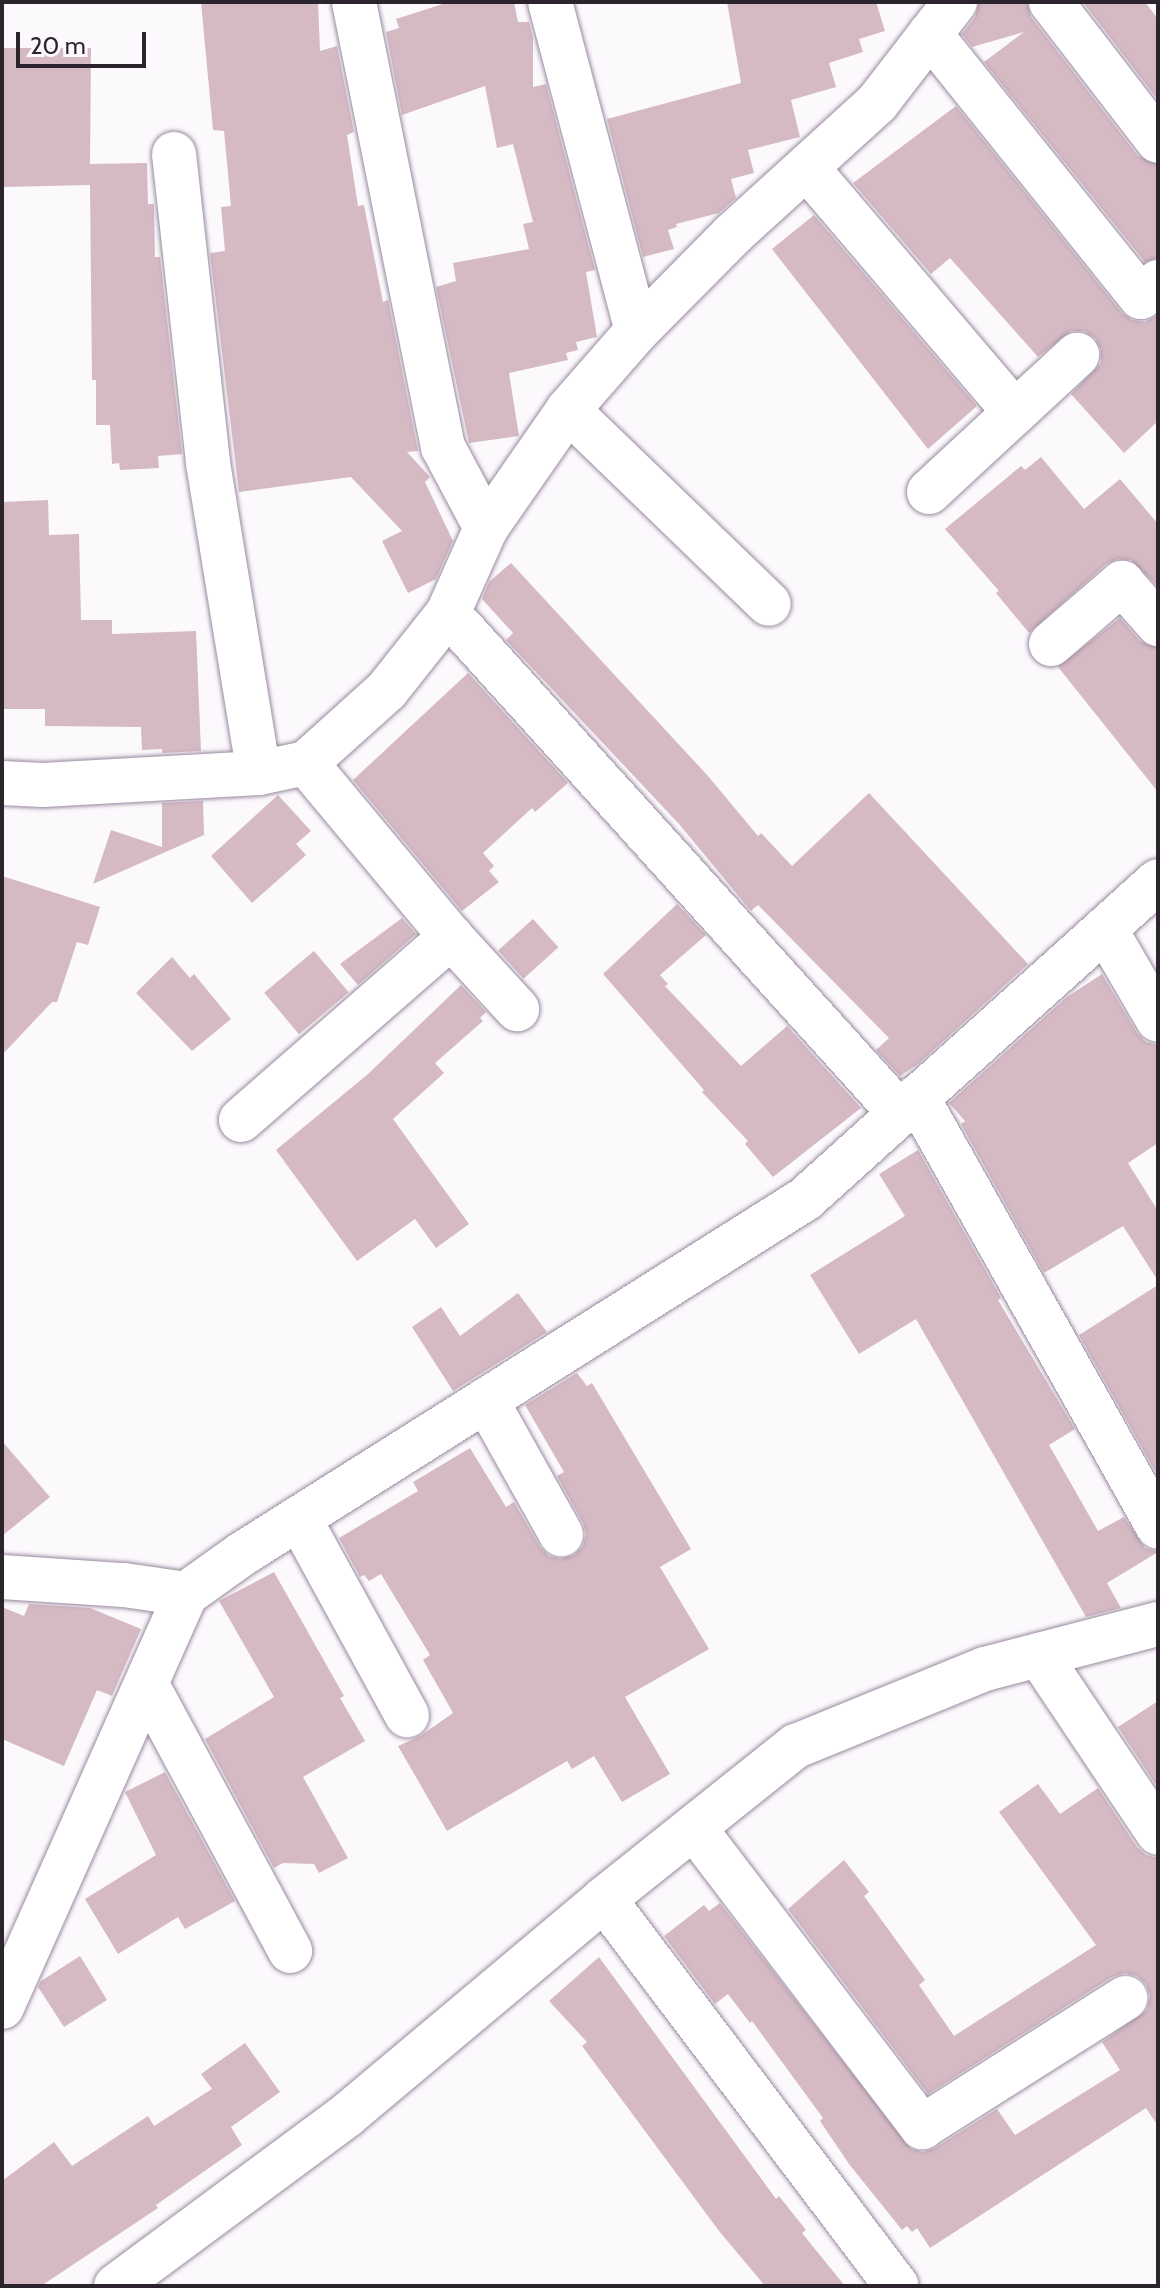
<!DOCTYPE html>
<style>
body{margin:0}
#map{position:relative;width:1160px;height:2288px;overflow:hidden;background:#fcf9fd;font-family:Cabin,sans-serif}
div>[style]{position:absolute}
.building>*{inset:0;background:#d5b9c3;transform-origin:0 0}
.roads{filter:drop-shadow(0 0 2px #99899e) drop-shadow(0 0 2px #99899e)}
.minor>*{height:44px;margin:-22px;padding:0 22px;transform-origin:22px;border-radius:22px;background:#fff}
span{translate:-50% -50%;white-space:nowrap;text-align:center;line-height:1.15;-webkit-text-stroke:7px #fcf9fd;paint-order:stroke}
.frame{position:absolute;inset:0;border:4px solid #2b242d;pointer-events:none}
.scale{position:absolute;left:16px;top:32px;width:130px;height:36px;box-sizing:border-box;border:4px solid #2b242d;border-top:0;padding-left:10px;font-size:24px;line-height:28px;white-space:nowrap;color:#2b242d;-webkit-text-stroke:6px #fcf9fd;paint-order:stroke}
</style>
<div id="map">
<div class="building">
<i style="clip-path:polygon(201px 2px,318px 2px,320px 51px,337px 46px,354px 132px,347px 135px,358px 206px,364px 205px,383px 302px,388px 300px,418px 451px,407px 452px,430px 477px,425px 482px,453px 541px,436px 579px,408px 593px,382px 541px,402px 531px,351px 477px,239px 492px,210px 253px,225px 251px,221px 207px,231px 206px,224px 131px,213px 130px)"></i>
<i style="clip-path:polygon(449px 2px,514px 2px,518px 22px,529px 22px,533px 37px,533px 87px,546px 84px,595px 270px,586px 272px,597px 337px,576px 342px,578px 350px,566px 353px,568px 360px,509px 373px,519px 436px,469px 443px,436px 287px,456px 281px,453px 263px,529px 249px,523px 224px,533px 222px,513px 144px,497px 148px,485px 86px,402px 115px,386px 32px,399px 28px,396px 19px)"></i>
<i style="clip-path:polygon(727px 2px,876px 2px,885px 31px,859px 39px,863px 52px,829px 63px,836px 87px,791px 100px,800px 137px,748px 150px,754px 173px,731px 179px,736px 198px,719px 213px,676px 224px,677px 227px,668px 230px,674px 249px,643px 257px,607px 119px,741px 83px)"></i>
<i style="clip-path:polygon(979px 2px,1027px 2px,1031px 17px,1138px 156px,1158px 165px,1158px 258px,1145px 262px,984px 62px,1024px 32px,972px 47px,962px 34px,975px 17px)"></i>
<i style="clip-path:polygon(1083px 2px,1145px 2px,1158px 19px,1158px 100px)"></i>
<i style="clip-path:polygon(2px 48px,91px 48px,90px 164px,147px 163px,148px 204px,154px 204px,155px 257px,160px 257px,182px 454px,158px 456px,159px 468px,120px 470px,119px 463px,112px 464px,110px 425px,96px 425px,96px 380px,92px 380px,90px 185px,2px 187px)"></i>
<i style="clip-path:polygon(956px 106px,1122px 313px,1132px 320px,1145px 322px,1158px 315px,1158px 421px,1124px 453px,1071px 394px,1101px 363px,1101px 350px,1095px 338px,1084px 331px,1071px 331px,1038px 357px,950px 258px,931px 274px,853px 183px)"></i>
<i style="clip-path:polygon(814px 215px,977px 406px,928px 449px,772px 249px)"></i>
<i style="clip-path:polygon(1041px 457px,1084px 509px,1120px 479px,1158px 524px,1158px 586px,1131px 560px,1117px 559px,1106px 564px,1029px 633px,996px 593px,999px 591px,945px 529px,1021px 466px,1025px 470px)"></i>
<i style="clip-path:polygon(48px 500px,49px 535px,79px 534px,81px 620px,112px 620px,112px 634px,196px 631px,201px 751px,162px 753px,162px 749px,142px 750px,141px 727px,45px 726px,45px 709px,2px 709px,2px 502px)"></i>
<i style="clip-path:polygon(511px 563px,708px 776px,758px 836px,761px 833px,792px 866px,869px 793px,1028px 964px,918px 1064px,900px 1076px,876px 1050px,889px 1038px,758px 905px,751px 911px,679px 824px,506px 640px,513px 633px,482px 599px,489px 582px)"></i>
<i style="clip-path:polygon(1120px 618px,1140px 641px,1158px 648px,1158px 792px,1058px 667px)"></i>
<i style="clip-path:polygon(468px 673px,568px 783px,535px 812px,532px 808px,483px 853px,494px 866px,489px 871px,499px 882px,462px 911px,353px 780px)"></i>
<i style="clip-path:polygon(278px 795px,311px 831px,296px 844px,306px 855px,252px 903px,211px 856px)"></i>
<i style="clip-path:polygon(203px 801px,204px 835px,93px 884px,111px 830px,162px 847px,162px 803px)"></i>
<i style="clip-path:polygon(2px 876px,100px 907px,88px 945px,77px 942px,57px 1002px,52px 1002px,2px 1055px)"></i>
<i style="clip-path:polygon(677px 904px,706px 935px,660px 975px,668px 984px,665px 986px,741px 1066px,787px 1026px,861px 1108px,773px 1177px,745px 1144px,748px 1141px,702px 1092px,704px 1090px,603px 974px)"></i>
<i style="clip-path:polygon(402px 918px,416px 934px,358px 985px,340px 964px)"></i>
<i style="left:533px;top:919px;width:38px;height:47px;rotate:48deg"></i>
<i style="left:314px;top:951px;width:54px;height:65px;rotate:50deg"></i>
<i style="clip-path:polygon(172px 957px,190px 978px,194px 974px,231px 1019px,192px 1051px,136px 993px)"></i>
<i style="clip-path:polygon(1102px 974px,1137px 1033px,1146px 1042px,1158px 1045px,1158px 1143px,1128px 1163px,1158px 1211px,1158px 1281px,1123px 1226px,1044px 1273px,961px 1124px,965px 1121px,949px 1103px,1067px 997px)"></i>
<i style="clip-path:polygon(461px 985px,486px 1012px,480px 1018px,483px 1021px,435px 1063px,444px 1073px,393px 1119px,469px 1224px,436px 1248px,415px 1219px,357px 1261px,276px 1150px,368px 1074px)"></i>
<i style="clip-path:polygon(918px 1150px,1001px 1298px,998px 1300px,1075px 1429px,1049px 1445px,1098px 1531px,1124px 1517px,1145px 1548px,1158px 1552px,1107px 1583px,1121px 1608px,1086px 1617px,916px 1319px,859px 1354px,810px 1275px,905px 1216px,879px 1174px)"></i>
<i style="clip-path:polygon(1158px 1285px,1158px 1476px,1079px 1335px)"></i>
<i style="clip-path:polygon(518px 1293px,547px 1332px,453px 1391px,412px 1327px,441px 1307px,460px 1336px)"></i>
<i style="clip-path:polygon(577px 1373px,587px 1386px,592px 1383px,691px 1549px,660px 1567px,709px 1649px,625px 1697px,670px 1774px,622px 1802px,594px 1756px,572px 1769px,567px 1761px,447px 1831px,398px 1746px,420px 1736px,453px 1713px,423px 1660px,430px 1655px,381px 1574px,369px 1581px,364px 1575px,360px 1577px,339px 1538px,418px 1491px,413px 1482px,470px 1448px,506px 1507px,514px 1502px,540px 1547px,549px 1556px,560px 1559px,574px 1555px,583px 1546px,586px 1534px,583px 1523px,557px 1476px,564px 1472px,525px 1405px)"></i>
<i style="clip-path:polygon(2px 1441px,50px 1497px,2px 1536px)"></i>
<i style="clip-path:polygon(274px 1572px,344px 1696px,340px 1698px,365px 1741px,303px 1777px,348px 1858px,319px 1873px,314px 1864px,283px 1863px,274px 1868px,205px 1739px,274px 1697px,219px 1601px)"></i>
<i style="clip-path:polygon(29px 1604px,90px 1608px,141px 1629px,112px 1696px,97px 1690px,64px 1766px,2px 1739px,2px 1607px,24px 1616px)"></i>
<i style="clip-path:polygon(1158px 1701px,1158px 1788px,1118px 1727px)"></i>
<i style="clip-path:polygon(165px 1772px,235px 1901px,185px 1929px,178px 1917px,118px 1954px,85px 1899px,156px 1855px,125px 1792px)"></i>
<i style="clip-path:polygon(1038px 1784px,1060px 1814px,1098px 1788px,1137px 1847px,1146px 1855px,1158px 1858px,1158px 2126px,1146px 2108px,930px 2248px,917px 2228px,912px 2232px,907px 2226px,902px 2230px,849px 2164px,820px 2121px,823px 2118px,752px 2021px,750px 2023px,728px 1994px,715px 2004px,664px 1936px,704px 1905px,709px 1911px,720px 1903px,911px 2149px,923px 2152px,935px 2148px,997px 2109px,1015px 2135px,1120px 2070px,1102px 2042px,1147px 2010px,1150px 1996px,1146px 1984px,1137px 1976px,1125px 1973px,1112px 1977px,928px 2094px,788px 1909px,844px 1860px,869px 1892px,864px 1896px,925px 1980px,919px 1985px,954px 2036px,1096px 1945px,999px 1812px)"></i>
<i style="clip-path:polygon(80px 1956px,107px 2000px,64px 2027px,38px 1987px,41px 1981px)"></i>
<i style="clip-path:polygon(599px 1957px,776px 2199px,779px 2196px,806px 2230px,802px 2233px,845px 2286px,765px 2286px,719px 2231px,582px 2046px,587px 2042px,549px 2001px)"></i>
<i style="clip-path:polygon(245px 2043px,280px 2092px,231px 2127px,242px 2145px,156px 2205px,158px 2208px,41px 2286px,2px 2286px,2px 2181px,54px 2142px,72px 2166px,148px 2116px,154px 2126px,212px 2089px,201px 2074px)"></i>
</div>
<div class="roads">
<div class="minor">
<i style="left:354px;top:2px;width:454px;rotate:78.7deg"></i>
<i style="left:443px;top:447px;width:92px;rotate:62deg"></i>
<i style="left:550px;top:2px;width:340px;rotate:75.2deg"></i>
<i style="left:1051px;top:2px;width:175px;rotate:52.4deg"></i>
<i style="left:930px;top:34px;width:337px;rotate:51.3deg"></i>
<i style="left:1141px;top:297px;width:23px;rotate:-41deg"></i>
<i style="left:174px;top:154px;width:311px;rotate:83.7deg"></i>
<i style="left:208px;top:463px;width:314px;rotate:80.7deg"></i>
<i style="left:807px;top:168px;width:321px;rotate:49.6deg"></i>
<i style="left:568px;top:410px;width:279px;rotate:44deg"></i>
<i style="left:929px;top:492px;width:202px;rotate:-42.8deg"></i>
<i style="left:448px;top:613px;width:674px;rotate:47.89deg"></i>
<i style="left:1051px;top:644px;width:94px;rotate:-40.7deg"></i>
<i style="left:1122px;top:583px;width:55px;rotate:48.7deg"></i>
<i style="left:306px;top:763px;width:226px;rotate:50.2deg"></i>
<i style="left:451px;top:937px;width:98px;rotate:47.5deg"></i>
<i style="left:2px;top:783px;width:41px;rotate:2.8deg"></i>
<i style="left:43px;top:785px;width:216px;rotate:-3.2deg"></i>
<i style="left:259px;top:773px;width:48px;rotate:-12deg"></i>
<i style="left:306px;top:763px;width:109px;rotate:-42deg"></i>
<i style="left:387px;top:690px;width:98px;rotate:-51.6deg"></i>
<i style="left:448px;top:613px;width:93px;rotate:-65.9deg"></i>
<i style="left:486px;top:528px;width:144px;rotate:-55.2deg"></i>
<i style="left:568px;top:410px;width:105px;rotate:-48.9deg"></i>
<i style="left:637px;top:331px;width:135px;rotate:-45.3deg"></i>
<i style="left:732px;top:235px;width:196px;rotate:-42.3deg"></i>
<i style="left:877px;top:103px;width:128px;rotate:-52.3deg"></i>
<i style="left:1105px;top:929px;width:105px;rotate:59.8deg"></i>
<i style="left:917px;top:1097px;width:493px;rotate:60.7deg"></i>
<i style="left:241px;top:1120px;width:279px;rotate:-41.1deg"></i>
<i style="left:486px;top:1400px;width:154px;rotate:60.8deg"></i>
<i style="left:299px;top:1518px;width:225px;rotate:61.3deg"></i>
<i style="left:2px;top:1577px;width:122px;rotate:3.8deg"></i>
<i style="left:124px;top:1585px;width:63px;rotate:8.3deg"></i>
<i style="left:1039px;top:1655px;width:214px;rotate:56.2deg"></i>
<i style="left:147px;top:1685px;width:302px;rotate:61.7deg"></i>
<i style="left:695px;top:1829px;width:375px;rotate:52.7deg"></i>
<i style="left:922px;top:2127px;width:241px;rotate:-32.4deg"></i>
<i style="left:604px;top:1899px;width:485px;rotate:52.9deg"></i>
<i style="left:2px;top:2007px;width:452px;rotate:-66deg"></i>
<i style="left:186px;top:1594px;width:69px;rotate:-35.5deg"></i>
<i style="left:242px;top:1554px;width:666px;rotate:-32.23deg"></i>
<i style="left:805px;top:1199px;width:475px;rotate:-42deg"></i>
<i style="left:116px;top:2286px;width:287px;rotate:-36.5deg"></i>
<i style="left:347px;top:2115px;width:336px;rotate:-40deg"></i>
<i style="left:604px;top:1899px;width:246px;rotate:-38.6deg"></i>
<i style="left:796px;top:1746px;width:204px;rotate:-22.2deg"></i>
<i style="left:985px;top:1669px;width:179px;rotate:-14.6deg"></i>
</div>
</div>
<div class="frame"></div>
<div class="scale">20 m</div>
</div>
